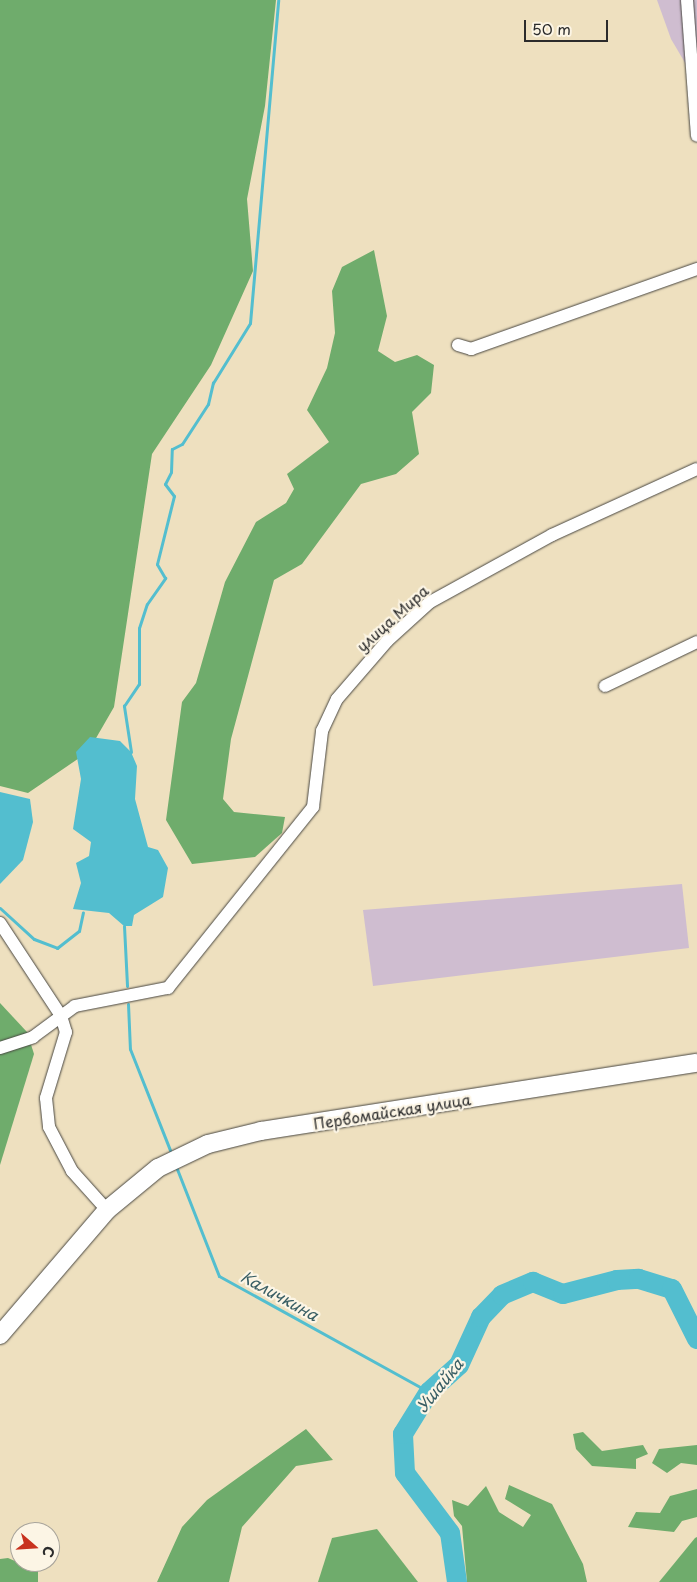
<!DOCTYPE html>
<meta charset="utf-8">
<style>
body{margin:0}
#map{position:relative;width:697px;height:1582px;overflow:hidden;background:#eee0bf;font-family:"Playpen Sans",sans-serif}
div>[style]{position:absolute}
.industrial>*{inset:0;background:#cfbdd0}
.forest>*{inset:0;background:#6fac6c}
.water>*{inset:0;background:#53becf}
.stream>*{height:3px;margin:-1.5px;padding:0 1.5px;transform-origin:1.5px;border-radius:1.5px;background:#53becf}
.river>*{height:20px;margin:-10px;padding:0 10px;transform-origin:10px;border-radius:10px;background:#53becf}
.roads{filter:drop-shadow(0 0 1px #484641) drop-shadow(0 0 1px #484641)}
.street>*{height:12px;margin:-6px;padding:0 6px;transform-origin:6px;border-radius:6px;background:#fff}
.secondary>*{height:18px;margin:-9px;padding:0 9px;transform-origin:9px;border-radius:9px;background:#fff}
span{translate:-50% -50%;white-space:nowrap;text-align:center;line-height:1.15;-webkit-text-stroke:4.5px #fcf5e5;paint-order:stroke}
.street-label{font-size:15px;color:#2b2b2b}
.water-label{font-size:16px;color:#395e64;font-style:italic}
.north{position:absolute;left:10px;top:1522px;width:50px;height:50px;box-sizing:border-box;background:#fcf5e5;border:1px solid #a8a49b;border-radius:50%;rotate:109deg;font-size:14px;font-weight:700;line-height:20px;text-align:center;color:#2b2b2b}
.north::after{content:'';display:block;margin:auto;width:18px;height:22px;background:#c8321e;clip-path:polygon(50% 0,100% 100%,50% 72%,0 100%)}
.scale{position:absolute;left:524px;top:20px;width:84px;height:22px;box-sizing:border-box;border:2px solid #2b2b2b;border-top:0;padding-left:6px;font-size:15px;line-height:18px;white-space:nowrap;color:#2b2b2b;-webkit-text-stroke:4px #fcf5e5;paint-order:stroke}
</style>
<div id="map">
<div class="industrial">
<i style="clip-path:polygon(657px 0,697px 0,697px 83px,671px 39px)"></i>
<i style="clip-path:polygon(682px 884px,689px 948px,373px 986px,363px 910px)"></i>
</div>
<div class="forest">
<i style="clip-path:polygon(0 0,276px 0,265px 106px,247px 199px,253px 271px,211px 365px,152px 454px,114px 707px,88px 752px,28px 793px,0 786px)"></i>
<i style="clip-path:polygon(374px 250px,387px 316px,378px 351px,395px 362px,417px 355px,434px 365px,431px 393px,412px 412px,419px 454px,396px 474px,361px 484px,302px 564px,274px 580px,231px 739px,223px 799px,234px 812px,285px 817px,282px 833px,255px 857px,192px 864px,166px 820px,182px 702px,196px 683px,225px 582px,256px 522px,286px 503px,294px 489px,287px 474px,329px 442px,307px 410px,327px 368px,335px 333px,332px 291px,342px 267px)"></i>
<i style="clip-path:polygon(0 1003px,27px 1032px,34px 1054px,0 1165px)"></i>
<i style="clip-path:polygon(306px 1429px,333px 1460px,296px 1466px,242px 1527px,229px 1582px,157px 1582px,182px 1527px,207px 1500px)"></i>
<i style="clip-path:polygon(583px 1432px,602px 1451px,643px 1445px,648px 1454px,636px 1459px,636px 1469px,592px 1466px,576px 1449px,573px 1434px)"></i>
<i style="clip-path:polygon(697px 1445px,697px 1465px,681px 1463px,667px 1473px,652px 1463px,659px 1449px)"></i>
<i style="clip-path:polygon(509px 1485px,552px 1504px,583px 1564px,587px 1582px,467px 1582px,462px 1526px,454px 1516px,452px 1500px,468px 1506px,486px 1486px,499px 1512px,523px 1527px,531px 1515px,505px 1499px)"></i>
<i style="clip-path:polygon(697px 1489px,697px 1517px,682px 1521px,674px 1532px,628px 1527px,636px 1512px,660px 1513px,670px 1496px)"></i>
<i style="clip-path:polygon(377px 1529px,418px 1582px,318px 1582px,332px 1538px)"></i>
<i style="clip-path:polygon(697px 1537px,697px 1582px,659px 1582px,695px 1538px)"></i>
<i style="clip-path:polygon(8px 1558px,38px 1571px,38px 1582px,0 1582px,0 1559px)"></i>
</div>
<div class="water">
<i style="clip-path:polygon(90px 737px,120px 741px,131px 752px,137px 766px,135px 799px,148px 847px,158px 850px,168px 868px,163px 897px,134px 915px,132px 926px,124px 926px,109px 913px,73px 909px,81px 883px,76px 863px,89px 856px,91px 842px,73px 829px,81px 779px,76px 752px)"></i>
<i style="clip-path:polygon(0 792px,30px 799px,33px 822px,23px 860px,0 884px)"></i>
</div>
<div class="stream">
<i style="left:131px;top:752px;width:47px;rotate:-98.7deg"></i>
<i style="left:124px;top:706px;width:27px;rotate:-56deg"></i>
<i style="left:139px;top:684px;width:56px;rotate:-90deg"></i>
<i style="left:139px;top:628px;width:25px;rotate:-72deg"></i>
<i style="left:147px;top:604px;width:32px;rotate:-55deg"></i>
<i style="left:165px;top:578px;width:16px;rotate:-120deg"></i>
<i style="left:157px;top:564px;width:70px;rotate:-76deg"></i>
<i style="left:174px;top:496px;width:15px;rotate:-127deg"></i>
<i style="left:165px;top:484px;width:13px;rotate:-63deg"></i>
<i style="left:171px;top:472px;width:23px;rotate:-88deg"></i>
<i style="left:172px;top:449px;width:11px;rotate:-27deg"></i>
<i style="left:182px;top:444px;width:48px;rotate:-57deg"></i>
<i style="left:208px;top:404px;width:22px;rotate:-77deg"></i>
<i style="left:213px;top:383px;width:70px;rotate:-58.3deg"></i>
<i style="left:250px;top:323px;width:324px;rotate:-85deg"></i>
<i style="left:0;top:908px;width:46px;rotate:42.4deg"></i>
<i style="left:34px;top:939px;width:25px;rotate:21deg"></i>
<i style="left:57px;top:948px;width:28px;rotate:-38deg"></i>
<i style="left:79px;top:931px;width:19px;rotate:-78deg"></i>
<i style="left:124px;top:926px;width:60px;rotate:87.1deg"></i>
<i style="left:128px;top:1004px;width:45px;rotate:87.5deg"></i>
<i style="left:130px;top:1049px;width:109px;rotate:68.4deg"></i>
<i style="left:177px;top:1169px;width:115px;rotate:68.6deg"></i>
<i style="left:219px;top:1276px;width:240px;rotate:28.9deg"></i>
</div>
<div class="river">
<i style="left:457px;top:1582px;width:49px;rotate:-98.1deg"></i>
<i style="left:450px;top:1533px;width:75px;rotate:-126.9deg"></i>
<i style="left:405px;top:1473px;width:39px;rotate:-93deg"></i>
<i style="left:403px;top:1434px;width:49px;rotate:-58.2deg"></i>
<i style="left:429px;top:1392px;width:40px;rotate:-42deg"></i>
<i style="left:459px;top:1365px;width:53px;rotate:-65.4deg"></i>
<i style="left:481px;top:1317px;width:30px;rotate:-46deg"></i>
<i style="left:502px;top:1295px;width:34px;rotate:-23deg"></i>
<i style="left:533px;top:1282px;width:32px;rotate:22deg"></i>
<i style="left:563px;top:1294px;width:56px;rotate:-14.5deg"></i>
<i style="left:617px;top:1280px;width:22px;rotate:-3deg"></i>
<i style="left:639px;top:1279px;width:34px;rotate:17deg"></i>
<i style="left:672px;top:1289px;width:56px;rotate:63.4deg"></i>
</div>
<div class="roads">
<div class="street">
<i style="left:687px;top:0;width:136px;rotate:85.8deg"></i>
<i style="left:458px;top:345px;width:14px;rotate:17deg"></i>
<i style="left:471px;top:349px;width:240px;rotate:-19.5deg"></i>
<i style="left:605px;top:686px;width:102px;rotate:-25.6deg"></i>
<i style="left:0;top:923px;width:111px;rotate:56.7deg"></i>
<i style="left:61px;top:1016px;width:17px;rotate:73deg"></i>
<i style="left:66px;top:1032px;width:69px;rotate:106.9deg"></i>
<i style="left:46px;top:1098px;width:29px;rotate:84deg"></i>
<i style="left:49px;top:1127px;width:50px;rotate:62.4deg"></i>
<i style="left:72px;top:1171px;width:52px;rotate:48.1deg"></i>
<i style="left:0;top:1048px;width:35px;rotate:-18deg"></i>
<i style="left:33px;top:1037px;width:52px;rotate:-36.4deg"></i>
<i style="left:75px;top:1006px;width:95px;rotate:-11deg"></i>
<i style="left:168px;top:988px;width:232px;rotate:-51.3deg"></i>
<i style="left:313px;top:807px;width:77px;rotate:-83.2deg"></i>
<i style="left:322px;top:731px;width:35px;rotate:-65deg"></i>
<i style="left:337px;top:699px;width:77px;rotate:-49.2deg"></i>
<i style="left:387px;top:641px;width:58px;rotate:-42.2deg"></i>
<i style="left:430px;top:602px;width:139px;rotate:-28.8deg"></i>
<i style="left:552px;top:535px;width:159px;rotate:-24.5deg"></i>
</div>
<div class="secondary">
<i style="left:0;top:1335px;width:165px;rotate:-49.4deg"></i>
<i style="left:107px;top:1210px;width:66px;rotate:-39.5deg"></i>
<i style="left:158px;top:1168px;width:55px;rotate:-25.6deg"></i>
<i style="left:208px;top:1144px;width:55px;rotate:-13.8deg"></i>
<i style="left:261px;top:1131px;width:441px;rotate:-8.9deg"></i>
</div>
</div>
<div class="street-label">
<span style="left:392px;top:618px;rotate:-42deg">улица Мира</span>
<span style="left:392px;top:1111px;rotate:-9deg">Первомайская улица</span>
</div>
<div class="water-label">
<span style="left:280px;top:1295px;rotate:29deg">Каличкина</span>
<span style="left:439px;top:1385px;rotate:-51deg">Ушайка</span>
</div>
<div class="north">С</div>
<div class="scale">50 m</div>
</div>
